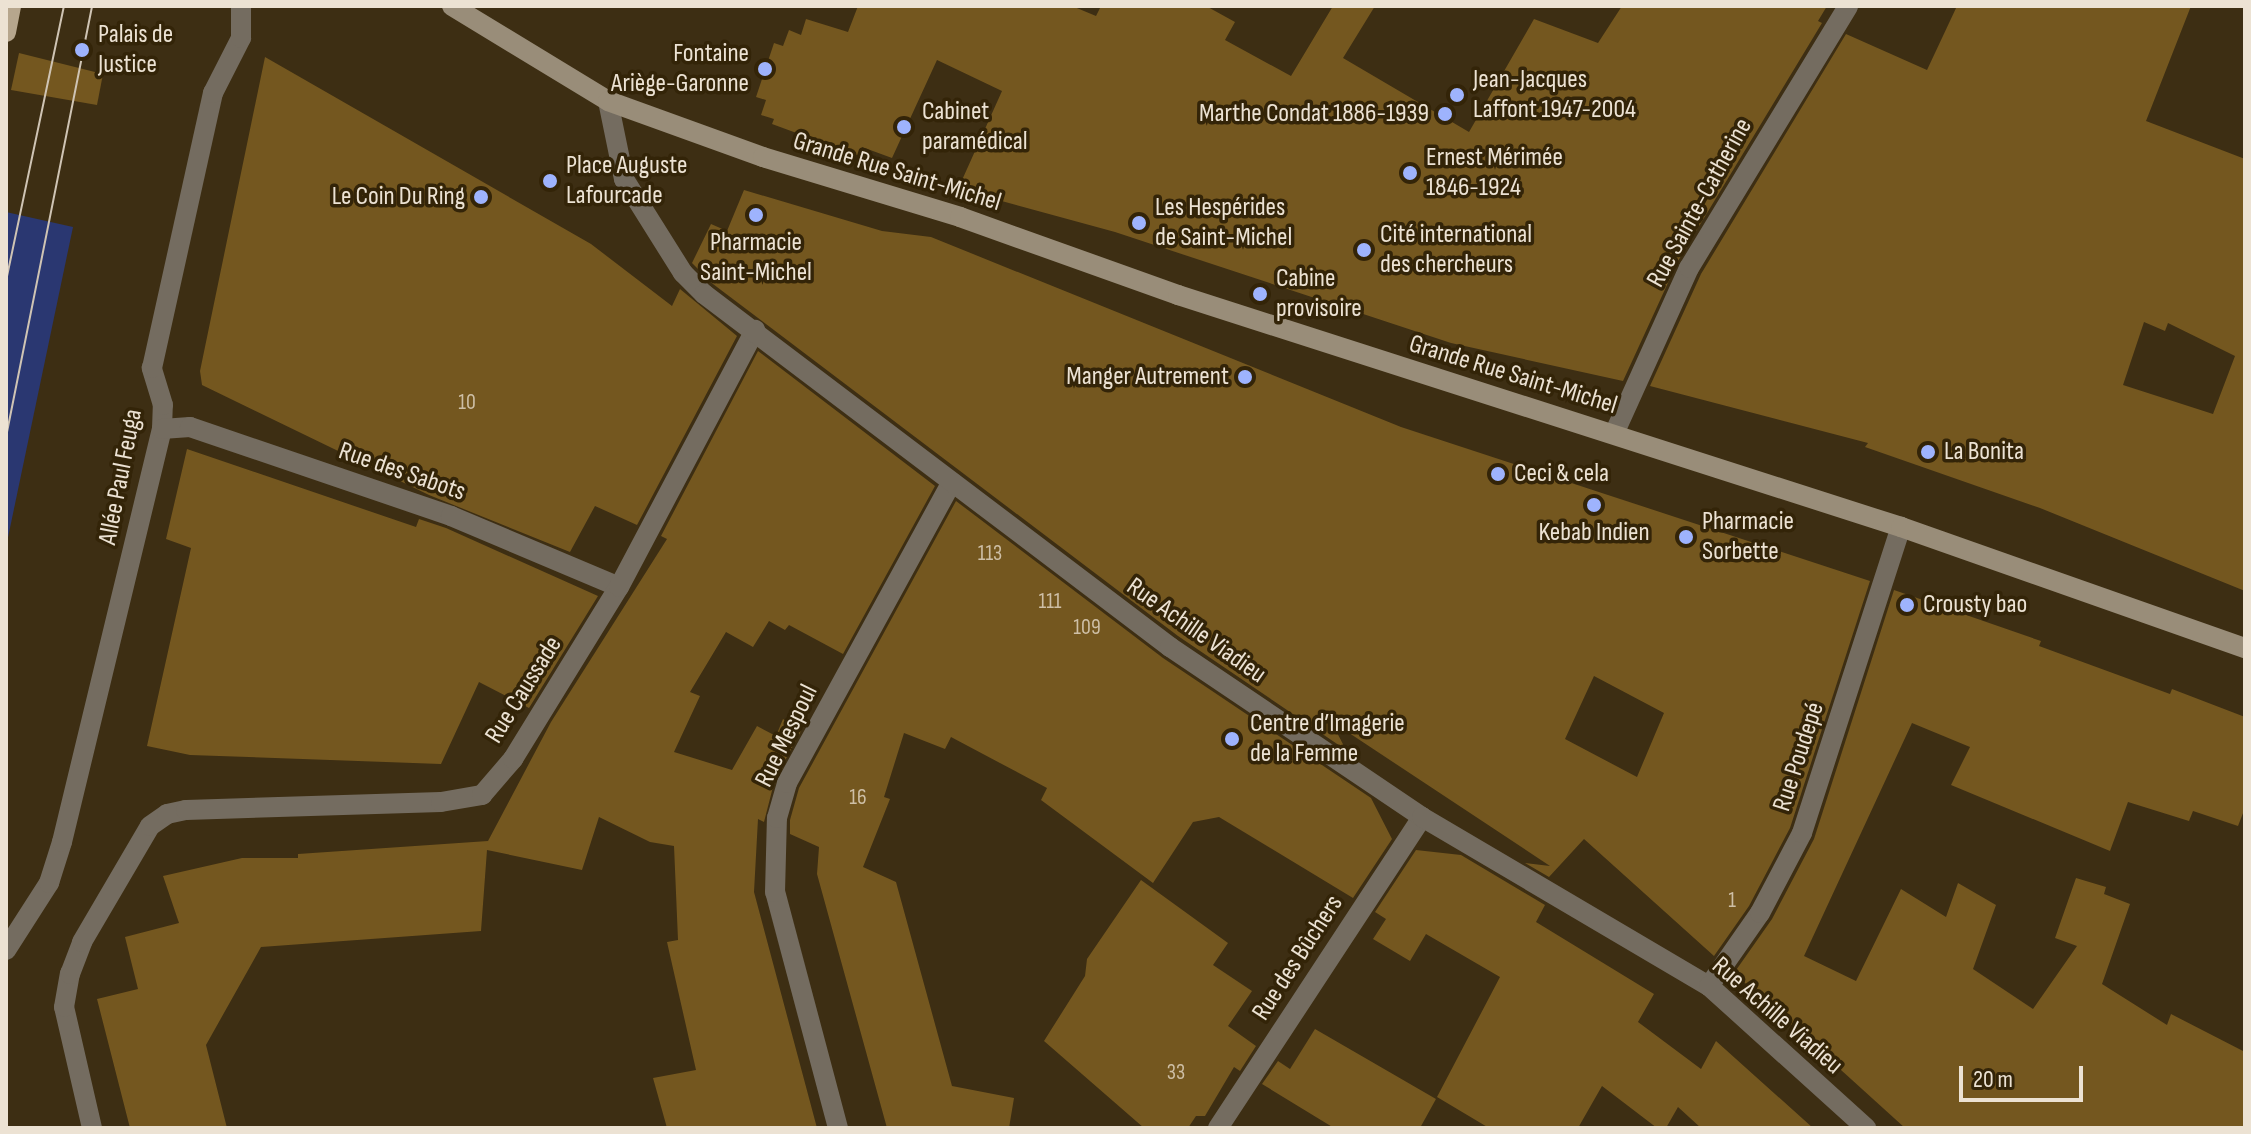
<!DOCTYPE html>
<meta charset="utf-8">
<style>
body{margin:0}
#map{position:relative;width:2251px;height:1134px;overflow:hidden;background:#3d2e13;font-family:"Sofia Sans Condensed",sans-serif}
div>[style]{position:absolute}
.green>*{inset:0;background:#2a3771}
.building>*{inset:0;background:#74571f}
.pedestrian>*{height:20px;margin:-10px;padding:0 10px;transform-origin:10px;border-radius:10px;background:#746c60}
.minor>*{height:20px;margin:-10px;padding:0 10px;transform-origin:10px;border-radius:10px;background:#746c60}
.tertiary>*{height:20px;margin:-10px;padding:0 10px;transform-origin:10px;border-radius:10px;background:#746c60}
.secondary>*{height:20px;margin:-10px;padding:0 10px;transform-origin:10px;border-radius:10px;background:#998d79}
.primary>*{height:20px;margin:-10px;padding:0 10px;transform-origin:10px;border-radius:10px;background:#b6a68d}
.tram>*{height:2px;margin:-1px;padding:0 1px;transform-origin:1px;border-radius:1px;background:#cfc4b4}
.dots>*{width:22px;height:22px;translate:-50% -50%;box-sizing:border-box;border:4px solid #332408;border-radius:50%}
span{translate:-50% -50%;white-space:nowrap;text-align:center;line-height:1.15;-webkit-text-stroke:7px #332408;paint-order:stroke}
.number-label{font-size:22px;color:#cebfa6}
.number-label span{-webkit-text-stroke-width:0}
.poi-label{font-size:26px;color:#ece2d3}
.left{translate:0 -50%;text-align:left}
.right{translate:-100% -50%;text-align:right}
.street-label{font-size:26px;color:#ece2d3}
.frame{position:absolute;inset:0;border:8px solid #ece2d3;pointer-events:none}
.scale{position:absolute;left:1959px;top:1066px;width:124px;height:36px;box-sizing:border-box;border:4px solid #ece2d3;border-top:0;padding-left:10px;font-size:24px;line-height:28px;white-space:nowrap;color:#ece2d3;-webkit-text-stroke:6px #332408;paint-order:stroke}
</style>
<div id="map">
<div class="green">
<i style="clip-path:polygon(6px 212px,73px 227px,6px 547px)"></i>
</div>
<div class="building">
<i style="clip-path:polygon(858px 6px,1072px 6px,1096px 16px,1101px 6px,1206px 6px,1235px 22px,1225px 40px,1291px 76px,1333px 6px,1375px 6px,1343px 58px,1469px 132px,1534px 19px,1598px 43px,1622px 6px,1827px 6px,1818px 21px,1822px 23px,1678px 261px,1623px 381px,1451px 343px,1115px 232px,958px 189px,1002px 91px,937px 60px,892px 158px,862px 147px,859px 156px,772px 124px,774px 119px,761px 115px,766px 100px,756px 97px,774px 43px,783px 46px,789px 30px,801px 35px,806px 19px,848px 32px)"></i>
<i style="clip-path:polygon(evenodd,1957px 6px,2191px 6px,2146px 121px,2245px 159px,2245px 591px,2040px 508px,1865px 447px,1868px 443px,1650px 386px,1701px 274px,1846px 34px,1927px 70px,1957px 6px,2144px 322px,2165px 331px,2168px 323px,2235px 356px,2213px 414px,2123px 385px,2144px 322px)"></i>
<i style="clip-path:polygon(19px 53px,103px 74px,97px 105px,11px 90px)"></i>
<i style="clip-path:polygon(265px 57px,591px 244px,672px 306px,680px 289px,737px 336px,637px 525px,595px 506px,570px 552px,429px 495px,202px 385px,200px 371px)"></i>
<i style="clip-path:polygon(evenodd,744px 190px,882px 231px,931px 237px,1401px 427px,1870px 581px,1790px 828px,1749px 906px,1714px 956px,1584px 839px,1549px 877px,1525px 863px,1550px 866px,1331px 721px,1346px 750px,1178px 636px,713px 284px,692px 263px,711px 224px,727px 231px,744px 190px,1594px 676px,1664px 713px,1637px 777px,1565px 739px,1594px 676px)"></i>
<i style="clip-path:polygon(758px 351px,935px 486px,843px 654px,789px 625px,785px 630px,769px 621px,753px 647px,726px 632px,690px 692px,700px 696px,674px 752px,732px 770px,757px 726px,776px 736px,783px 719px,801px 731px,775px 779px,764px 822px,758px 819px,754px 892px,817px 1128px,667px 1128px,653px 1078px,696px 1070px,667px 942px,678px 940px,674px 846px,650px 842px,599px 817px,582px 870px,487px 850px,481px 931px,261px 947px,206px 1045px,227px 1128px,130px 1128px,97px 999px,138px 989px,125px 937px,179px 923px,163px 876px,242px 858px,298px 858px,298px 854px,488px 841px,551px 722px,667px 539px,661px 536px)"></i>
<i style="clip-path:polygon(187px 449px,416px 527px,419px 519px,446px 528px,598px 596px,529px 708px,479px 682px,441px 764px,190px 755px,147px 746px,191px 548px,166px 539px)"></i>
<i style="clip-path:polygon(956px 501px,1163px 658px,1371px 798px,1392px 839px,1353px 898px,1219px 817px,1193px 822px,1153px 883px,1041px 800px,1047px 788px,951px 737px,945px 749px,904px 733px,884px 797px,890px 799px,863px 867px,896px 882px,952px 1086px,1014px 1098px,1009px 1128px,887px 1128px,817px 874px,819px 847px,790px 834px,790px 820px,799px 788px)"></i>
<i style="clip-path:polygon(1894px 590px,2041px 641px,2039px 646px,2170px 694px,2172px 689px,2245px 717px,2245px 808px,2238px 826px,2193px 811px,2189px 821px,2128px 802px,2110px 851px,1951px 785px,1970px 747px,1912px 723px,1804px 956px,1856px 981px,1901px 889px,1946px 917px,1958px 883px,1996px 905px,1973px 969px,2033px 1009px,2077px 946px,2055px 938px,2076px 878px,2106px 887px,2104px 894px,2130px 904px,2102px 984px,2167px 1025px,2171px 1014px,2245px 1052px,2245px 1128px,1905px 1128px,1734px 973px,1772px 919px,1814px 839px)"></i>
<i style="clip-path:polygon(1416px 850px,1461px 855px,1545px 905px,1536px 922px,1654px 994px,1638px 1022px,1701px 1069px,1716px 1041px,1813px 1128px,1701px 1128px,1678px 1107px,1666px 1128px,1657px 1128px,1602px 1086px,1578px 1128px,1489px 1128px,1437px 1097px,1500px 977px,1426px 934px,1410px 961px,1373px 939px,1386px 919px,1375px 912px)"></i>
<i style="clip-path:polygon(1141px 880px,1228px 943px,1213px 965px,1252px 991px,1228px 1026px,1256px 1046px,1240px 1071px,1234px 1067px,1205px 1116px,1196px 1116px,1188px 1128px,1144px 1128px,1044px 1041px,1085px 976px,1087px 959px)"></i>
<i style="clip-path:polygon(1315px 1029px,1436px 1099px,1420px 1128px,1334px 1128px,1262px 1084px,1278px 1061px,1290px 1069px)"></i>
</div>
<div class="pedestrian">
<i style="left:162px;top:429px;width:24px;rotate:-88deg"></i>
<i style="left:163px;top:405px;width:39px;rotate:-107deg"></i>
<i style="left:152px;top:368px;width:282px;rotate:-77.5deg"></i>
<i style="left:213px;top:93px;width:62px;rotate:-63deg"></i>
<i style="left:241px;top:38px;width:32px;rotate:-90deg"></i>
</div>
<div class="minor">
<i style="left:1614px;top:434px;width:182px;rotate:-65.7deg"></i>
<i style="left:1689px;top:268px;width:306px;rotate:-58.7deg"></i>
<i style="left:6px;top:950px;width:80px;rotate:-57.3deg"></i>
<i style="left:49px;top:883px;width:43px;rotate:-72.4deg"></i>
<i style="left:62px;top:842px;width:425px;rotate:-76.4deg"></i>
<i style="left:162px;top:429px;width:28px;rotate:-4deg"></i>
<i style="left:190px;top:427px;width:276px;rotate:18.8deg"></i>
<i style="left:451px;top:516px;width:182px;rotate:22.9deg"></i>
<i style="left:1709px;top:986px;width:89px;rotate:-55.1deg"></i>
<i style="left:1760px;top:913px;width:90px;rotate:-62.3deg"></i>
<i style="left:1802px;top:833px;width:322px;rotate:-72.1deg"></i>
<i style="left:92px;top:1128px;width:124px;rotate:-103deg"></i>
<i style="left:64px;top:1007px;width:34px;rotate:-80deg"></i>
<i style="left:70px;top:974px;width:34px;rotate:-69deg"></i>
<i style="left:82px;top:942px;width:134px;rotate:-59.6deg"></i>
<i style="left:150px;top:826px;width:21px;rotate:-35deg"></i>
<i style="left:167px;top:814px;width:19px;rotate:-12deg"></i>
<i style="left:186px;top:810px;width:255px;rotate:-1.8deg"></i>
<i style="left:441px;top:802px;width:42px;rotate:-9.7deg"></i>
<i style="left:482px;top:795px;width:48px;rotate:-49.3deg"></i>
<i style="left:513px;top:759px;width:202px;rotate:-58.4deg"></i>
<i style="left:619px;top:587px;width:291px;rotate:-62.1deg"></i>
<i style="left:838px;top:1128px;width:244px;rotate:-104.9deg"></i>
<i style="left:775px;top:892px;width:74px;rotate:-88.5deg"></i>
<i style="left:777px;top:818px;width:36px;rotate:-74deg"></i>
<i style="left:787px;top:783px;width:343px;rotate:-61.3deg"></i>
<i style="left:1218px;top:1128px;width:372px;rotate:-56.7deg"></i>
</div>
<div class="tertiary">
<i style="left:608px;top:101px;width:80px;rotate:78.4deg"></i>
<i style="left:624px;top:179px;width:111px;rotate:57.9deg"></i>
<i style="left:683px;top:273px;width:30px;rotate:45deg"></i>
<i style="left:704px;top:294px;width:585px;rotate:37.14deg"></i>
<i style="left:1170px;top:647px;width:304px;rotate:34deg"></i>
<i style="left:1422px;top:817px;width:333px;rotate:30.5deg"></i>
<i style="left:1709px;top:986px;width:212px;rotate:42.1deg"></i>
</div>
<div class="secondary">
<i style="left:452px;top:6px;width:183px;rotate:31.3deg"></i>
<i style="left:608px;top:101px;width:165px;rotate:19.9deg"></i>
<i style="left:763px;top:157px;width:206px;rotate:16.9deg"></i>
<i style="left:960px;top:217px;width:232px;rotate:19.7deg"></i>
<i style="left:1178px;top:295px;width:759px;rotate:17.79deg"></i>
<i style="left:1901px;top:527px;width:365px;rotate:19.4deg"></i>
</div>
<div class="primary">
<i style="left:6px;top:32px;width:26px;rotate:-79deg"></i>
</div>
<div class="tram">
<i style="left:6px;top:281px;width:281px;rotate:-78.1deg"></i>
<i style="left:6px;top:437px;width:439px;rotate:-78.7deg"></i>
</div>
<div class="dots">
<i style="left:82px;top:50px;background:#9eb3fd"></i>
<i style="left:765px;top:69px;background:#9eb3fd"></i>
<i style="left:1457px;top:95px;background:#9eb3fd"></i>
<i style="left:1445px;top:114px;background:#9eb3fd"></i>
<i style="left:904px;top:127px;background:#9eb3fd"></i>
<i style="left:1410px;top:173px;background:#9eb3fd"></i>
<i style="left:550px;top:181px;background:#9eb3fd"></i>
<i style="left:481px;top:197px;background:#9eb3fd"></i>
<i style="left:756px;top:215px;background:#9eb3fd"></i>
<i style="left:1139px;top:223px;background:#9eb3fd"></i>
<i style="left:1364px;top:250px;background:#9eb3fd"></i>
<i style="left:1260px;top:294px;background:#9eb3fd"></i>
<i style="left:1245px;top:377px;background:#9eb3fd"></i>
<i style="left:1928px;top:452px;background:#9eb3fd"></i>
<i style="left:1498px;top:474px;background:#9eb3fd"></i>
<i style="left:1594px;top:505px;background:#9eb3fd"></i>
<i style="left:1686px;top:537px;background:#9eb3fd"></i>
<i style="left:1907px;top:605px;background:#9eb3fd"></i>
<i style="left:1232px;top:739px;background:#9eb3fd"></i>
</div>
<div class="number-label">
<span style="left:467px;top:403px">10</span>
<span style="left:990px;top:554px">113</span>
<span style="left:1050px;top:602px">111</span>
<span style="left:1087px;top:628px">109</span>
<span style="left:858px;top:798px">16</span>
<span style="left:1732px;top:901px">1</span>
<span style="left:1176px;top:1073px">33</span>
</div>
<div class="poi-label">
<span class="left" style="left:98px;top:50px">Palais de<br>Justice</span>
<span class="right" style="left:749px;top:69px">Fontaine<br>Ariège-Garonne</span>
<span class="left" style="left:1473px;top:95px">Jean-Jacques<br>Laffont 1947-2004</span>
<span class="left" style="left:922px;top:127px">Cabinet<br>paramédical</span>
<span class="right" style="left:1429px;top:114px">Marthe Condat 1886-1939</span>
<span class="left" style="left:1426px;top:173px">Ernest Mérimée<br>1846-1924</span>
<span class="left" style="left:566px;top:181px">Place Auguste<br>Lafourcade</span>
<span class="right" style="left:465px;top:197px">Le Coin Du Ring</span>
<span class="left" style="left:1155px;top:223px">Les Hespérides<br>de Saint-Michel</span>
<span class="left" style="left:1380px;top:250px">Cité international<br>des chercheurs</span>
<span style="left:756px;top:258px">Pharmacie<br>Saint-Michel</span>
<span class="left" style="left:1276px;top:294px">Cabine<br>provisoire</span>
<span class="right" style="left:1229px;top:377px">Manger Autrement</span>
<span class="left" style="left:1944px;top:452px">La Bonita</span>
<span class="left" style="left:1514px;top:474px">Ceci &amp; cela</span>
<span class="left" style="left:1702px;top:537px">Pharmacie<br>Sorbette</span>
<span style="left:1594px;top:533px">Kebab Indien</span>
<span class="left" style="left:1923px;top:605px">Crousty bao</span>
<span class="left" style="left:1250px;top:739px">Centre d’Imagerie<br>de la Femme</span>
</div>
<div class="street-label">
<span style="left:897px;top:172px;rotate:17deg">Grande Rue Saint-Michel</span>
<span style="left:1700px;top:203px;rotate:-61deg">Rue Sainte-Catherine</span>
<span style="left:1513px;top:375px;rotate:17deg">Grande Rue Saint-Michel</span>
<span style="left:402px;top:472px;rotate:19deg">Rue des Sabots</span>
<span style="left:121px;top:477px;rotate:-79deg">Allée Paul Feuga</span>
<span style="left:1196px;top:631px;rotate:35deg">Rue Achille Viadieu</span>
<span style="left:524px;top:690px;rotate:-58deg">Rue Caussade</span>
<span style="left:787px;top:736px;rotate:-64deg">Rue Mespoul</span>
<span style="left:1799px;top:757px;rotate:-72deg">Rue Poudepé</span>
<span style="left:1298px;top:958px;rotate:-57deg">Rue des Bûchers</span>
<span style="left:1777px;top:1016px;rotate:41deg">Rue Achille Viadieu</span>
</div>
<div class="frame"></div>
<div class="scale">20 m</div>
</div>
